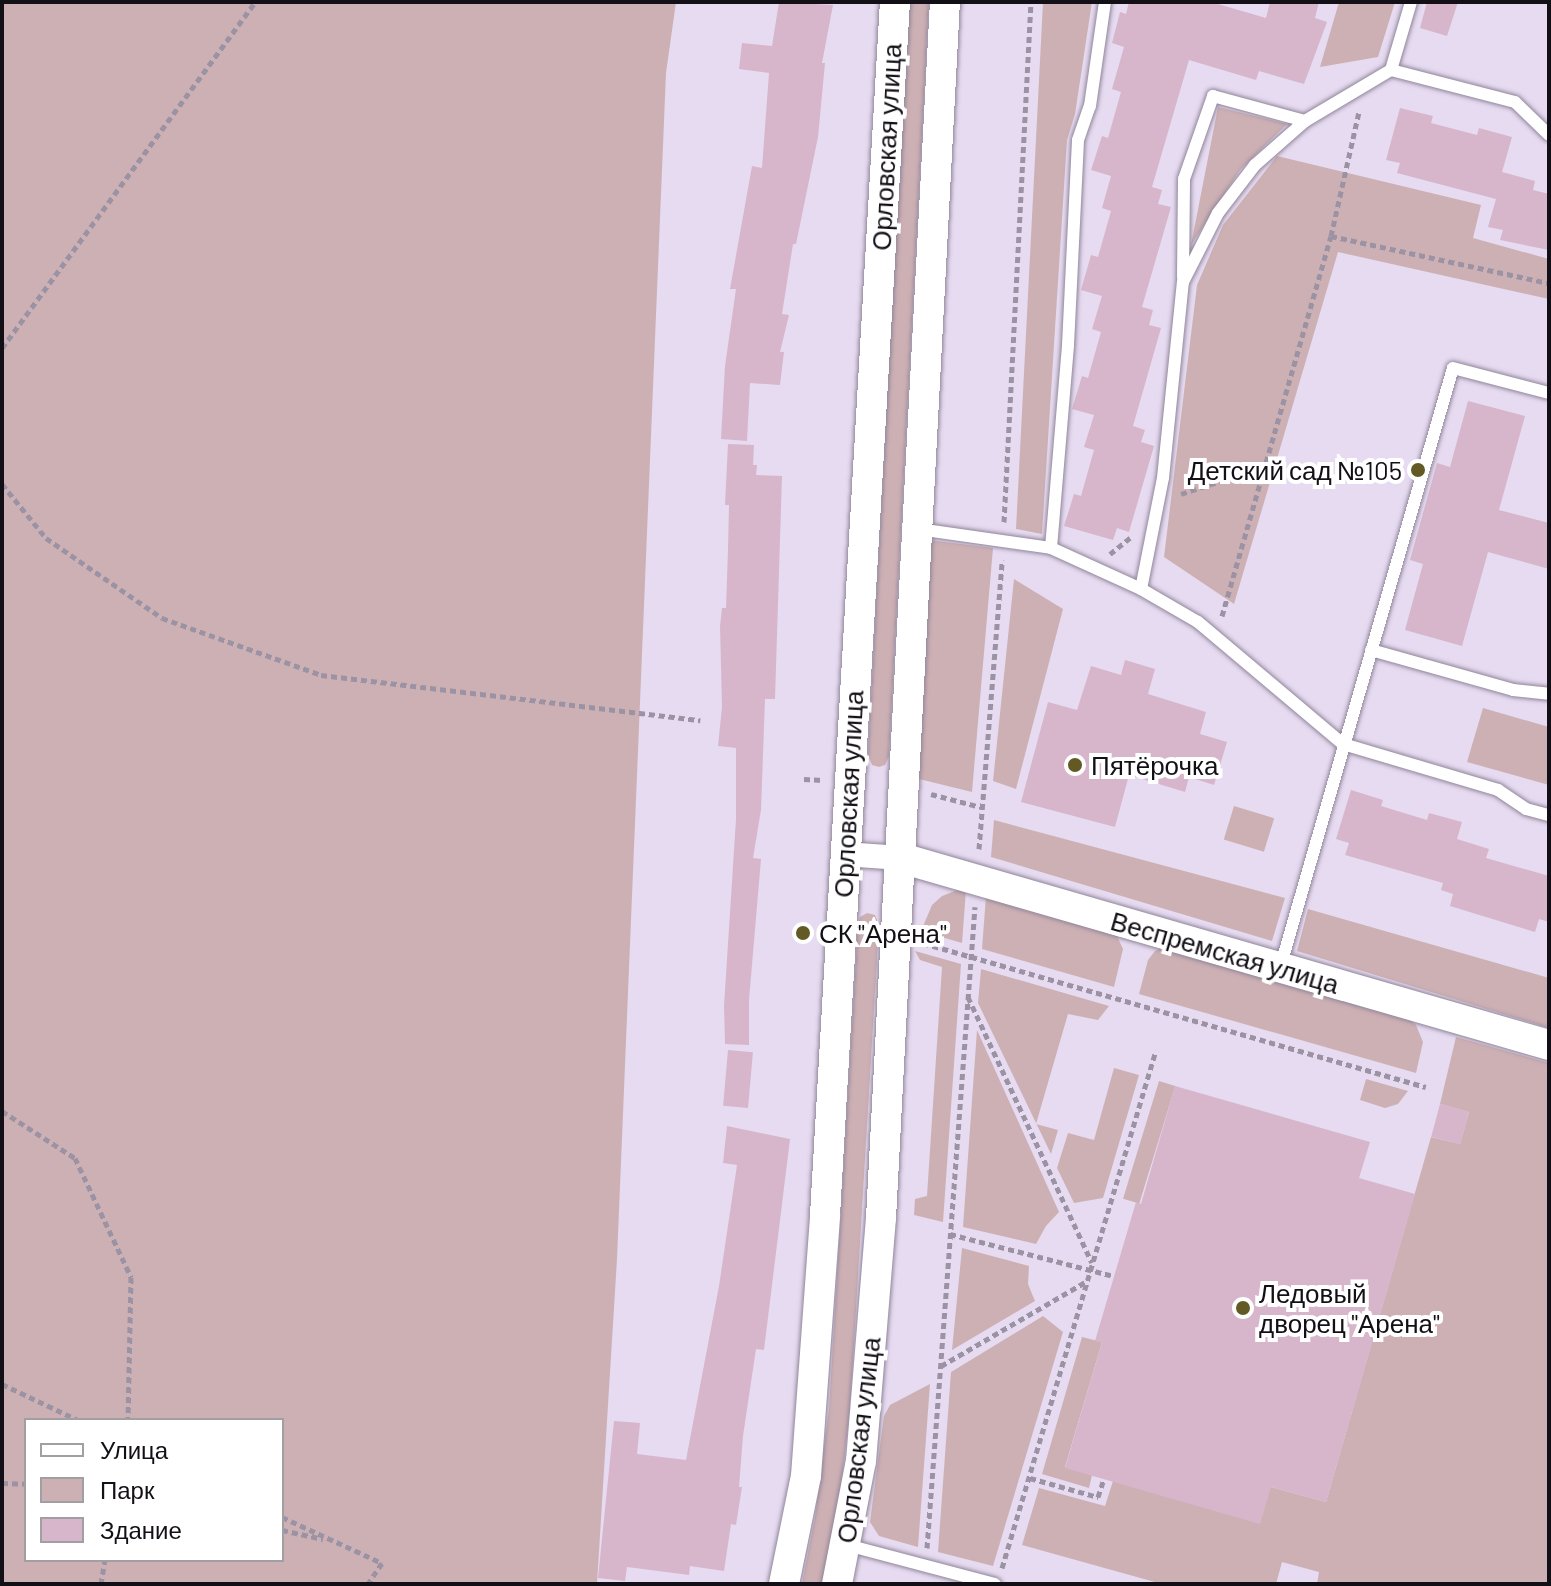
<!DOCTYPE html>
<meta charset="utf-8">
<style>
body{margin:0}
#map{position:relative;width:1551px;height:1586px;overflow:hidden;background:#e6dbf1;font-family:Barlow,sans-serif}
div>[style]{position:absolute}
.green>*{inset:0;background:#cdb0b4;transform-origin:0 0}
.building>*{inset:0;background:#d7b6cc;transform-origin:0 0}
.path>*{height:5px;margin-top:-2.5px;transform-origin:0;background:repeating-linear-gradient(90deg,#9b93a3 0 6px,transparent 0 10px)}
.roads{filter:drop-shadow(0 0 2px #908599) drop-shadow(0 0 2px #908599)}
.service>*{height:12px;margin:-6px;padding:0 6px;transform-origin:6px;border-radius:6px;background:#fff}
.minor>*{height:24px;margin:-12px;padding:0 12px;transform-origin:12px;border-radius:12px;background:#fff}
.tertiary>*{height:30px;margin:-15px;padding:0 15px;transform-origin:15px;border-radius:15px;background:#fff}
.dots>*{width:22px;height:22px;translate:-50% -50%;box-sizing:border-box;border:4px solid #fff;border-radius:50%}
span{translate:-50% -50%;white-space:nowrap;text-align:center;line-height:1.15;-webkit-text-stroke:8px #fff;paint-order:stroke}
.street-label{font-size:26px;color:#130f16}
.poi-label{font-size:26px;color:#130f16}
.right{translate:-100% -50%;text-align:right}
.left{translate:0 -50%;text-align:left}
.frame{position:absolute;inset:0;border:4px solid #130f16;pointer-events:none}
.legend{position:absolute;left:24px;top:1418px;width:260px;height:144px;box-sizing:border-box;background:#fff;border:2px solid #a19fa2;margin:0;padding:10px 14px;list-style:none;font-size:24px;color:#130f16}
.legend li{display:flex;align-items:center;gap:16px;height:40px}
.legend b{width:40px;border:2px solid #a19fa2}
</style>
<div id="map">
<div class="green">
<i style="clip-path:polygon(evenodd,2px 2px,676px 2px,666px 73px,617px 1259px,597px 1584px,2px 1584px,2px 2px,26px 1420px,282px 1420px,282px 1560px,26px 1560px,26px 1420px)"></i>
<i style="clip-path:polygon(908px 2px,929px 2px,889px 756px,885px 765px,879px 767px,872px 765px,868px 755px)"></i>
<i style="clip-path:polygon(1043px 2px,1092px 2px,1075px 114px,1067px 140px,1042px 534px,1016px 529px)"></i>
<i style="clip-path:polygon(1339px 2px,1395px 2px,1378px 57px,1320px 67px)"></i>
<i style="clip-path:polygon(1218px 107px,1287px 124px,1240px 170px,1191px 245px)"></i>
<i style="clip-path:polygon(1277px 156px,1481px 205px,1473px 238px,1549px 259px,1549px 299px,1338px 252px,1234px 604px,1164px 557px,1197px 285px,1223px 225px)"></i>
<i style="clip-path:polygon(928px 540px,993px 548px,972px 792px,915px 778px)"></i>
<i style="clip-path:polygon(1014px 579px,1063px 609px,1016px 789px,993px 781px)"></i>
<i style="clip-path:polygon(1483px 708px,1549px 727px,1549px 785px,1467px 762px)"></i>
<i style="left:1234px;top:806px;width:42px;height:35px;rotate:17deg"></i>
<i style="clip-path:polygon(994px 820px,1285px 898px,1272px 941px,991px 857px)"></i>
<i style="clip-path:polygon(960px 889px,966px 890px,962px 943px,921px 931px,932px 905px,942px 896px)"></i>
<i style="clip-path:polygon(986px 896px,1116px 934px,1123px 949px,1114px 987px,982px 949px)"></i>
<i style="clip-path:polygon(1308px 909px,1549px 978px,1549px 1028px,1297px 951px)"></i>
<i style="clip-path:polygon(867px 913px,875px 915px,879px 925px,850px 1410px,837px 1522px,823px 1584px,802px 1584px,815px 1517px,829px 1409px,858px 924px,860px 917px)"></i>
<i style="clip-path:polygon(1165px 946px,1410px 1020px,1416px 1025px,1423px 1042px,1416px 1073px,1139px 994px,1148px 960px,1155px 951px)"></i>
<i style="clip-path:polygon(915px 951px,961px 964px,943px 1222px,914px 1215px,915px 1199px,927px 1196px,942px 967px,920px 960px)"></i>
<i style="clip-path:polygon(981px 969px,1109px 1006px,1098px 1020px,1068px 1014px,1036px 1124px,1058px 1130px,1051px 1154px,978px 1003px)"></i>
<i style="clip-path:polygon(977px 1030px,1059px 1212px,1046px 1226px,1036px 1244px,963px 1227px)"></i>
<i style="clip-path:polygon(1456px 1037px,1549px 1063px,1549px 1584px,1317px 1584px,1319px 1572px,1282px 1562px,1276px 1584px,1162px 1584px,1022px 1545px,1039px 1488px,1105px 1506px,1113px 1481px,1271px 1487px,1326px 1502px,1431px 1137px,1460px 1144px,1469px 1112px,1440px 1104px)"></i>
<i style="clip-path:polygon(1114px 1068px,1139px 1075px,1103px 1198px,1074px 1203px,1057px 1168px,1068px 1133px,1094px 1140px)"></i>
<i style="clip-path:polygon(1366px 1079px,1408px 1091px,1398px 1104px,1385px 1108px,1360px 1100px)"></i>
<i style="left:1159px;top:1081px;width:17px;height:123px;rotate:17deg"></i>
<i style="clip-path:polygon(962px 1248px,1029px 1266px,1028px 1284px,1035px 1301px,952px 1350px)"></i>
<i style="clip-path:polygon(1043px 1316px,1063px 1332px,993px 1566px,938px 1552px,951px 1372px)"></i>
<i style="clip-path:polygon(1082px 1337px,1102px 1342px,1065px 1467px,1092px 1475px,1089px 1488px,1042px 1474px)"></i>
<i style="clip-path:polygon(930px 1384px,918px 1547px,879px 1536px,870px 1522px,884px 1416px,890px 1405px)"></i>
</div>
<div class="building">
<i style="clip-path:polygon(779px 2px,833px 5px,822px 63px,825px 63px,818px 137px,796px 244px,793px 244px,782px 314px,789px 315px,780px 352px,784px 352px,780px 385px,750px 383px,747px 441px,721px 439px,725px 366px,736px 289px,730px 289px,752px 166px,762px 168px,769px 73px,739px 69px,742px 43px,772px 46px)"></i>
<i style="clip-path:polygon(1129px 2px,1211px 2px,1266px 18px,1270px 2px,1319px 2px,1315px 18px,1327px 22px,1304px 84px,1259px 71px,1256px 80px,1189px 60px,1152px 187px,1162px 190px,1158px 204px,1171px 207px,1142px 307px,1153px 310px,1149px 325px,1161px 328px,1133px 426px,1145px 430px,1141px 442px,1154px 446px,1129px 532px,1117px 528px,1113px 540px,1064px 526px,1074px 494px,1081px 496px,1094px 450px,1084px 447px,1094px 415px,1072px 409px,1082px 376px,1088px 378px,1101px 332px,1092px 329px,1102px 296px,1081px 290px,1091px 255px,1098px 257px,1111px 211px,1102px 208px,1111px 176px,1091px 170px,1102px 136px,1108px 138px,1121px 92px,1112px 89px,1124px 47px,1112px 43px,1120px 12px,1126px 14px)"></i>
<i style="clip-path:polygon(1427px 2px,1458px 2px,1447px 36px,1420px 28px)"></i>
<i style="clip-path:polygon(1400px 108px,1433px 116px,1431px 123px,1477px 135px,1479px 128px,1512px 137px,1502px 172px,1535px 181px,1533px 190px,1549px 194px,1549px 250px,1500px 240px,1503px 230px,1488px 227px,1496px 199px,1397px 173px,1400px 163px,1386px 160px)"></i>
<i style="clip-path:polygon(1468px 401px,1525px 416px,1499px 510px,1549px 523px,1549px 569px,1488px 552px,1462px 646px,1405px 630px,1423px 564px,1410px 560px,1437px 463px,1450px 467px)"></i>
<i style="clip-path:polygon(728px 444px,754px 445px,753px 465px,757px 465px,756px 475px,782px 476px,775px 699px,765px 699px,761px 810px,753px 858px,761px 859px,749px 1000px,749px 1045px,725px 1044px,724px 1006px,736px 819px,736px 748px,718px 746px,722px 707px,720px 626px,722px 608px,726px 608px,728px 549px,729px 505px,725px 505px)"></i>
<i style="clip-path:polygon(1125px 660px,1155px 669px,1148px 694px,1206px 712px,1200px 734px,1227px 742px,1214px 785px,1189px 777px,1185px 792px,1129px 775px,1115px 827px,1021px 802px,1048px 702px,1077px 710px,1091px 666px,1121px 675px)"></i>
<i style="clip-path:polygon(1351px 790px,1383px 800px,1381px 806px,1427px 820px,1429px 813px,1462px 822px,1457px 839px,1489px 849px,1486px 858px,1549px 876px,1549px 922px,1539px 919px,1535px 932px,1450px 906px,1453px 894px,1441px 890px,1443px 883px,1345px 855px,1349px 843px,1336px 839px)"></i>
<i style="left:728px;top:1050px;width:25px;height:56px;rotate:5deg"></i>
<i style="clip-path:polygon(1175px 1086px,1370px 1142px,1359px 1178px,1415px 1194px,1326px 1502px,1271px 1487px,1260px 1524px,1065px 1468px,1102px 1342px,1095px 1341px,1136px 1202px,1141px 1204px)"></i>
<i style="left:1440px;top:1104px;width:30px;height:34px;rotate:15deg"></i>
<i style="clip-path:polygon(727px 1126px,790px 1139px,764px 1350px,756px 1349px,743px 1436px,739px 1487px,742px 1487px,736px 1525px,731px 1524px,724px 1571px,690px 1566px,689px 1575px,627px 1567px,625px 1581px,598px 1578px,614px 1421px,640px 1423px,637px 1454px,686px 1460px,719px 1286px,737px 1165px,723px 1163px)"></i>
</div>
<div class="path">
<i style="left:1331px;top:236px;width:127px;rotate:-77.3deg"></i>
<i style="left:2px;top:348px;width:429px;rotate:-53.8deg"></i>
<i style="left:2px;top:484px;width:70px;rotate:50.8deg"></i>
<i style="left:46px;top:538px;width:141px;rotate:34.6deg"></i>
<i style="left:162px;top:618px;width:169px;rotate:19.7deg"></i>
<i style="left:321px;top:675px;width:382px;rotate:6.8deg"></i>
<i style="left:1181px;top:494px;width:86px;rotate:-18.2deg"></i>
<i style="left:1004px;top:522px;width:521px;rotate:-87.03deg"></i>
<i style="left:1110px;top:554px;width:26px;rotate:-39deg"></i>
<i style="left:1222px;top:616px;width:395px;rotate:-74deg"></i>
<i style="left:1331px;top:236px;width:223px;rotate:12.2deg"></i>
<i style="left:804px;top:779px;width:19px;rotate:3deg"></i>
<i style="left:931px;top:794px;width:52px;rotate:14.6deg"></i>
<i style="left:979px;top:849px;width:290px;rotate:-85.4deg"></i>
<i style="left:923px;top:943px;width:523px;rotate:15.98deg"></i>
<i style="left:968px;top:997px;width:293px;rotate:65deg"></i>
<i style="left:2px;top:1111px;width:87px;rotate:32.8deg"></i>
<i style="left:75px;top:1158px;width:132px;rotate:64.8deg"></i>
<i style="left:131px;top:1277px;width:143px;rotate:91.2deg"></i>
<i style="left:950px;top:1234px;width:169px;rotate:14.4deg"></i>
<i style="left:941px;top:1366px;width:169px;rotate:-30.2deg"></i>
<i style="left:2px;top:1384px;width:84px;rotate:25.3deg"></i>
<i style="left:1030px;top:1478px;width:71px;rotate:15.6deg"></i>
<i style="left:1098px;top:1497px;width:19px;rotate:-72deg"></i>
<i style="left:2px;top:1483px;width:24px;rotate:2deg"></i>
<i style="left:282px;top:1517px;width:110px;rotate:24.7deg"></i>
<i style="left:382px;top:1563px;width:25px;rotate:124deg"></i>
<i style="left:282px;top:1530px;width:42px;rotate:12.4deg"></i>
<i style="left:927px;top:1548px;width:643px;rotate:-85.72deg"></i>
<i style="left:1002px;top:1568px;width:540px;rotate:-73.44deg"></i>
<i style="left:101px;top:1584px;width:24px;rotate:-81deg"></i>
</div>
<div class="roads">
<div class="service">
<i style="left:1391px;top:70px;width:128px;rotate:14.5deg"></i>
<i style="left:1515px;top:102px;width:47px;rotate:44.1deg"></i>
<i style="left:1183px;top:277px;width:98px;rotate:-89.4deg"></i>
<i style="left:1184px;top:179px;width:88px;rotate:-70.7deg"></i>
<i style="left:1213px;top:96px;width:95px;rotate:15.2deg"></i>
<i style="left:918px;top:529px;width:134px;rotate:8.1deg"></i>
<i style="left:1051px;top:548px;width:99px;rotate:24.5deg"></i>
<i style="left:1141px;top:589px;width:66px;rotate:30.1deg"></i>
<i style="left:1198px;top:622px;width:189px;rotate:40.1deg"></i>
<i style="left:1343px;top:744px;width:162px;rotate:16.5deg"></i>
<i style="left:1498px;top:790px;width:34px;rotate:34deg"></i>
<i style="left:1526px;top:809px;width:24px;rotate:15deg"></i>
<i style="left:1051px;top:548px;width:204px;rotate:-85.2deg"></i>
<i style="left:1068px;top:345px;width:205px;rotate:-87.2deg"></i>
<i style="left:1078px;top:140px;width:36px;rotate:-71deg"></i>
<i style="left:1090px;top:106px;width:105px;rotate:-81.8deg"></i>
<i style="left:1141px;top:589px;width:113px;rotate:-78.8deg"></i>
<i style="left:1163px;top:478px;width:197px;rotate:-84.2deg"></i>
<i style="left:1183px;top:282px;width:77px;rotate:-63.1deg"></i>
<i style="left:1218px;top:213px;width:61px;rotate:-52.4deg"></i>
<i style="left:1255px;top:165px;width:67px;rotate:-41.3deg"></i>
<i style="left:1305px;top:121px;width:100px;rotate:-30.7deg"></i>
<i style="left:1391px;top:70px;width:71px;rotate:-73.6deg"></i>
<i style="left:1371px;top:650px;width:148px;rotate:15.7deg"></i>
<i style="left:1513px;top:690px;width:36px;rotate:6deg"></i>
<i style="left:1280px;top:968px;width:624px;rotate:-73.92deg"></i>
<i style="left:1453px;top:368px;width:99px;rotate:14.6deg"></i>
<i style="left:847px;top:1545px;width:153px;rotate:14.8deg"></i>
</div>
<div class="minor">
<i style="left:844px;top:854px;width:57px;rotate:4deg"></i>
</div>
<div class="tertiary">
<i style="left:901px;top:858px;width:674px;rotate:16.1deg"></i>
<i style="left:784px;top:1584px;width:110px;rotate:-78.5deg"></i>
<i style="left:806px;top:1476px;width:262px;rotate:-85.8deg"></i>
<i style="left:825px;top:1215px;width:1215px;rotate:-86.7deg"></i>
<i style="left:837px;top:1584px;width:125px;rotate:-79deg"></i>
<i style="left:861px;top:1461px;width:244px;rotate:-85.3deg"></i>
<i style="left:881px;top:1218px;width:1218px;rotate:-86.99deg"></i>
</div>
</div>
<div class="dots">
<i style="left:1418px;top:470px;background:#625925"></i>
<i style="left:1075px;top:765px;background:#625925"></i>
<i style="left:803px;top:933px;background:#625925"></i>
<i style="left:1243px;top:1308px;background:#625925"></i>
</div>
<div class="street-label">
<span style="left:886px;top:147px;rotate:-87deg">Орловская улица</span>
<span style="left:848px;top:794px;rotate:-87deg">Орловская улица</span>
<span style="left:1225px;top:952px;rotate:16deg">Веспремская улица</span>
<span style="left:858px;top:1440px;rotate:-83deg">Орловская улица</span>
</div>
<div class="poi-label">
<span class="right" style="left:1402px;top:470px">Детский сад №105</span>
<span class="left" style="left:1091px;top:765px">Пятёрочка</span>
<span class="left" style="left:819px;top:933px">СК "Арена"</span>
<span class="left" style="left:1259px;top:1308px">Ледовый<br>дворец "Арена"</span>
</div>
<div class="frame"></div>
<ul class="legend">
<li><b style="height:10px;background:#fff"></b>Улица</li>
<li><b style="height:22px;background:#cdb0b4"></b>Парк</li>
<li><b style="height:22px;background:#d7b6cc"></b>Здание</li>
</ul>
</div>
